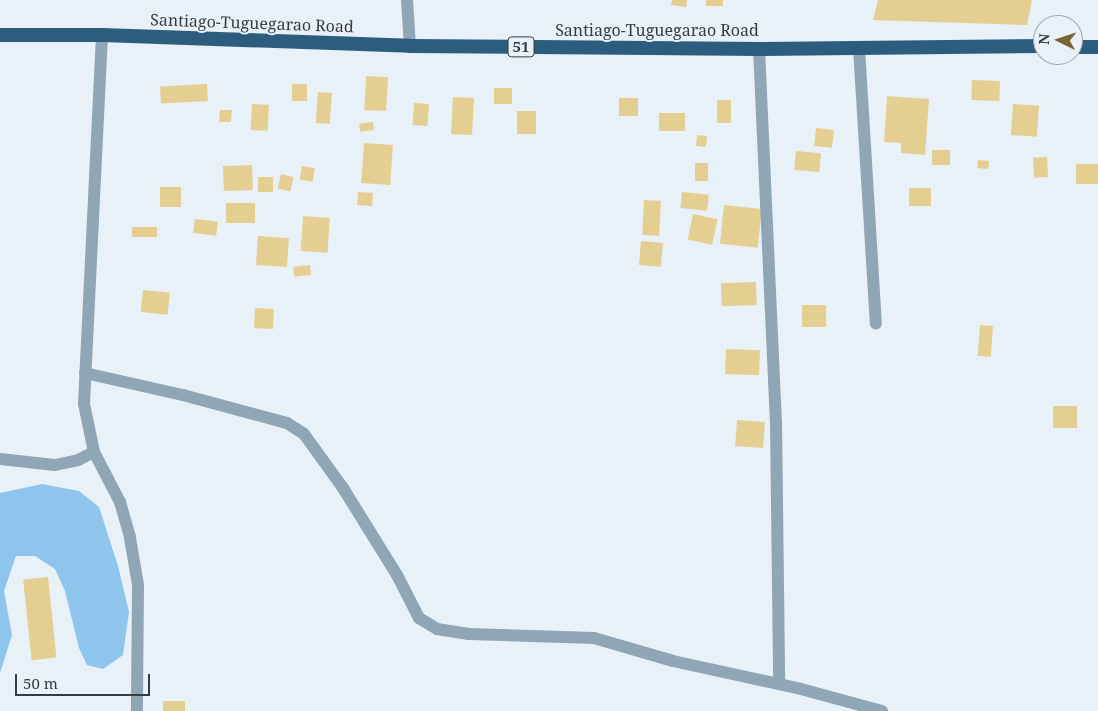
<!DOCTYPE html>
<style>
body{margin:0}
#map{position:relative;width:1098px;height:711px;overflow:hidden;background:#e8f1f7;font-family:"Noto Serif",serif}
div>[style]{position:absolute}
.water>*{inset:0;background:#8ec5ed}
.building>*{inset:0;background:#e4ce92;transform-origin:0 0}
.minor>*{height:12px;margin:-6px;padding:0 6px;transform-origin:6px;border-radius:6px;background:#8fa6b7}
.trunk>*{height:14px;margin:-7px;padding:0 7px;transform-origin:7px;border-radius:7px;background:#2c5d7e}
span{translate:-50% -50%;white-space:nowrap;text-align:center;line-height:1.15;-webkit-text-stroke:4px #e8f1f7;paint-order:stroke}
.shield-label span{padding:1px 4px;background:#e8f1f7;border:1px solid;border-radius:4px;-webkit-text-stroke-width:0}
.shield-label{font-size:15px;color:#383b3e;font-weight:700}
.street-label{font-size:16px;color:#383b3e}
.north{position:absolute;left:1033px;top:15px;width:50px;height:50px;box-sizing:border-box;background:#e8f1f7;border:1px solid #a2a8ad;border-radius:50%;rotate:274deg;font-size:14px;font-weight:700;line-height:20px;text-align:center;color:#383b3e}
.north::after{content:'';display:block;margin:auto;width:18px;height:22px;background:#786634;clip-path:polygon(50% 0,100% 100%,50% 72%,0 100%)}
.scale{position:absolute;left:15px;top:674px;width:135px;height:22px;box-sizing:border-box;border:2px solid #383b3e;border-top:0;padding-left:6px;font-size:15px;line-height:18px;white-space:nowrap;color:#383b3e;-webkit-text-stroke:4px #e8f1f7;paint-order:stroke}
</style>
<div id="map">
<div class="water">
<i style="clip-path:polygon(42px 484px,79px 491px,99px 507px,118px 566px,129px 612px,123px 655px,103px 669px,87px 665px,79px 648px,65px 591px,55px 569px,35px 556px,16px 556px,4px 591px,12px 635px,0 673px,0 493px)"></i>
</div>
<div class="building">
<i style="clip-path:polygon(672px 0,687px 0,686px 7px,671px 5px)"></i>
<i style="left:706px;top:0;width:17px;height:6px"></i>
<i style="clip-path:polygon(878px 0,1032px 0,1027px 25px,873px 20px)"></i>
<i style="left:366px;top:76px;width:22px;height:34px;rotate:3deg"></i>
<i style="left:972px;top:80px;width:28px;height:20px;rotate:2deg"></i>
<i style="left:207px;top:84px;width:17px;height:47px;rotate:87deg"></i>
<i style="left:292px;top:84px;width:15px;height:17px"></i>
<i style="left:494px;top:88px;width:18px;height:16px"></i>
<i style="left:318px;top:92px;width:14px;height:31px;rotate:4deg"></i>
<i style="clip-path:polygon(887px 96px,929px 99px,925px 155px,901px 153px,901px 143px,884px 142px)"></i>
<i style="left:453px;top:97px;width:21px;height:37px;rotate:3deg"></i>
<i style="left:638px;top:98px;width:18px;height:19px;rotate:90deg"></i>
<i style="left:717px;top:100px;width:14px;height:23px"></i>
<i style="left:414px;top:103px;width:15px;height:22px;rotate:4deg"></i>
<i style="left:252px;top:104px;width:17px;height:26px;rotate:3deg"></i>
<i style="left:1013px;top:104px;width:26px;height:31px;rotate:4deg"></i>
<i style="clip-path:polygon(220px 110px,232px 110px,231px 122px,219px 122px)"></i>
<i style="left:517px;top:111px;width:19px;height:23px"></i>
<i style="left:659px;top:113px;width:26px;height:18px"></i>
<i style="left:373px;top:122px;width:8px;height:14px;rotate:83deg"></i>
<i style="left:816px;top:128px;width:18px;height:18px;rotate:6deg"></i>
<i style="left:697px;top:135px;width:10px;height:11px;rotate:6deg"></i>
<i style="left:364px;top:143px;width:29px;height:40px;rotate:4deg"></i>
<i style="left:932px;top:150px;width:18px;height:15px"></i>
<i style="left:796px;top:151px;width:25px;height:19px;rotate:5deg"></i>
<i style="left:1047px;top:157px;width:20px;height:14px;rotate:87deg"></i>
<i style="left:978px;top:160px;width:11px;height:8px;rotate:5deg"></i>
<i style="left:695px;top:163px;width:13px;height:18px"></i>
<i style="left:1076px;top:164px;width:22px;height:20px"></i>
<i style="left:252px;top:165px;width:25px;height:29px;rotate:88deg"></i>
<i style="left:302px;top:166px;width:13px;height:14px;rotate:9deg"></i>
<i style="left:281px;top:174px;width:13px;height:15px;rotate:13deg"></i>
<i style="left:258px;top:177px;width:15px;height:15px"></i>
<i style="left:160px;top:187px;width:21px;height:20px"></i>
<i style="left:909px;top:188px;width:22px;height:18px"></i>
<i style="left:358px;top:192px;width:15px;height:13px;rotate:4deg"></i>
<i style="left:682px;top:192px;width:27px;height:16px;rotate:6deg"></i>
<i style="left:644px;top:200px;width:17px;height:35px;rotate:3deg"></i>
<i style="left:226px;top:203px;width:29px;height:20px"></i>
<i style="left:724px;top:205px;width:38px;height:39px;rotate:6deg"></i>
<i style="left:693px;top:214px;width:25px;height:26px;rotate:12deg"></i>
<i style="left:303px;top:216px;width:27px;height:35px;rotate:4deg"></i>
<i style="left:195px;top:219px;width:23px;height:14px;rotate:7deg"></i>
<i style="left:132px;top:227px;width:25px;height:10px"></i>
<i style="left:258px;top:236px;width:31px;height:29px;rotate:4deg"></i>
<i style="left:641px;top:241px;width:22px;height:24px;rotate:5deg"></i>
<i style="left:310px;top:265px;width:10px;height:17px;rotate:84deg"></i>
<i style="left:756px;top:282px;width:23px;height:35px;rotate:88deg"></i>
<i style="left:143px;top:290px;width:27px;height:22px;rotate:6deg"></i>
<i style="left:802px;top:305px;width:24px;height:22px"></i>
<i style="left:255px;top:308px;width:19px;height:20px;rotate:3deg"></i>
<i style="left:980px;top:325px;width:13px;height:31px;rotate:4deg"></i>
<i style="left:726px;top:349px;width:34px;height:25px;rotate:2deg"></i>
<i style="left:1077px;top:406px;width:22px;height:24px;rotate:90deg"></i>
<i style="left:737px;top:420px;width:28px;height:26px;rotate:4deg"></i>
<i style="left:48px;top:577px;width:81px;height:25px;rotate:84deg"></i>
<i style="left:163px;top:701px;width:22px;height:10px"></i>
</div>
<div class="minor">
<i style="left:407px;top:0;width:46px;rotate:86.3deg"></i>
<i style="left:102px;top:35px;width:369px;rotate:92.8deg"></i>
<i style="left:84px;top:404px;width:49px;rotate:78.2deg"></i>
<i style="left:94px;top:452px;width:56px;rotate:62.5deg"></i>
<i style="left:120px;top:502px;width:37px;rotate:74deg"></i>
<i style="left:130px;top:538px;width:48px;rotate:80.3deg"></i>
<i style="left:138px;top:585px;width:126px;rotate:90.5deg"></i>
<i style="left:859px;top:48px;width:276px;rotate:86.5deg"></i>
<i style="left:759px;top:49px;width:373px;rotate:87.4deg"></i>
<i style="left:776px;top:422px;width:262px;rotate:89.3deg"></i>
<i style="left:85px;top:373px;width:100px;rotate:12.7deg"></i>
<i style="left:183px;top:395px;width:108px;rotate:15.1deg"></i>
<i style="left:287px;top:423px;width:20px;rotate:33deg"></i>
<i style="left:304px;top:434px;width:67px;rotate:54.2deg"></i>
<i style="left:343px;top:488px;width:102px;rotate:58.2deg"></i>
<i style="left:397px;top:575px;width:48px;rotate:62.9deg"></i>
<i style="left:419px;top:618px;width:21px;rotate:31deg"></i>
<i style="left:437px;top:629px;width:32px;rotate:9deg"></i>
<i style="left:469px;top:634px;width:125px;rotate:1.8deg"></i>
<i style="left:594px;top:638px;width:82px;rotate:16.2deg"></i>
<i style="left:673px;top:661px;width:131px;rotate:12.3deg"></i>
<i style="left:801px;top:689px;width:84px;rotate:15.2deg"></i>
<i style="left:0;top:459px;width:55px;rotate:6.2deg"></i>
<i style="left:55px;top:465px;width:24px;rotate:-12deg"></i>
<i style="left:78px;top:460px;width:18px;rotate:-27deg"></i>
</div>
<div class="trunk">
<i style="left:0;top:35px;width:102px"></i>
<i style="left:102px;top:35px;width:308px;rotate:2deg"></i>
<i style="left:410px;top:46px;width:349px;rotate:0.5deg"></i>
<i style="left:759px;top:49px;width:284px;rotate:-0.6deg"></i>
<i style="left:1073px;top:47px;width:25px"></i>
</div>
<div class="shield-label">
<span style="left:521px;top:47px">51</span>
</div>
<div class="street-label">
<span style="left:252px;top:23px;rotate:2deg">Santiago-Tuguegarao Road</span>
<span style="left:657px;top:30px">Santiago-Tuguegarao Road</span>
</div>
<div class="north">N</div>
<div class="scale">50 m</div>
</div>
